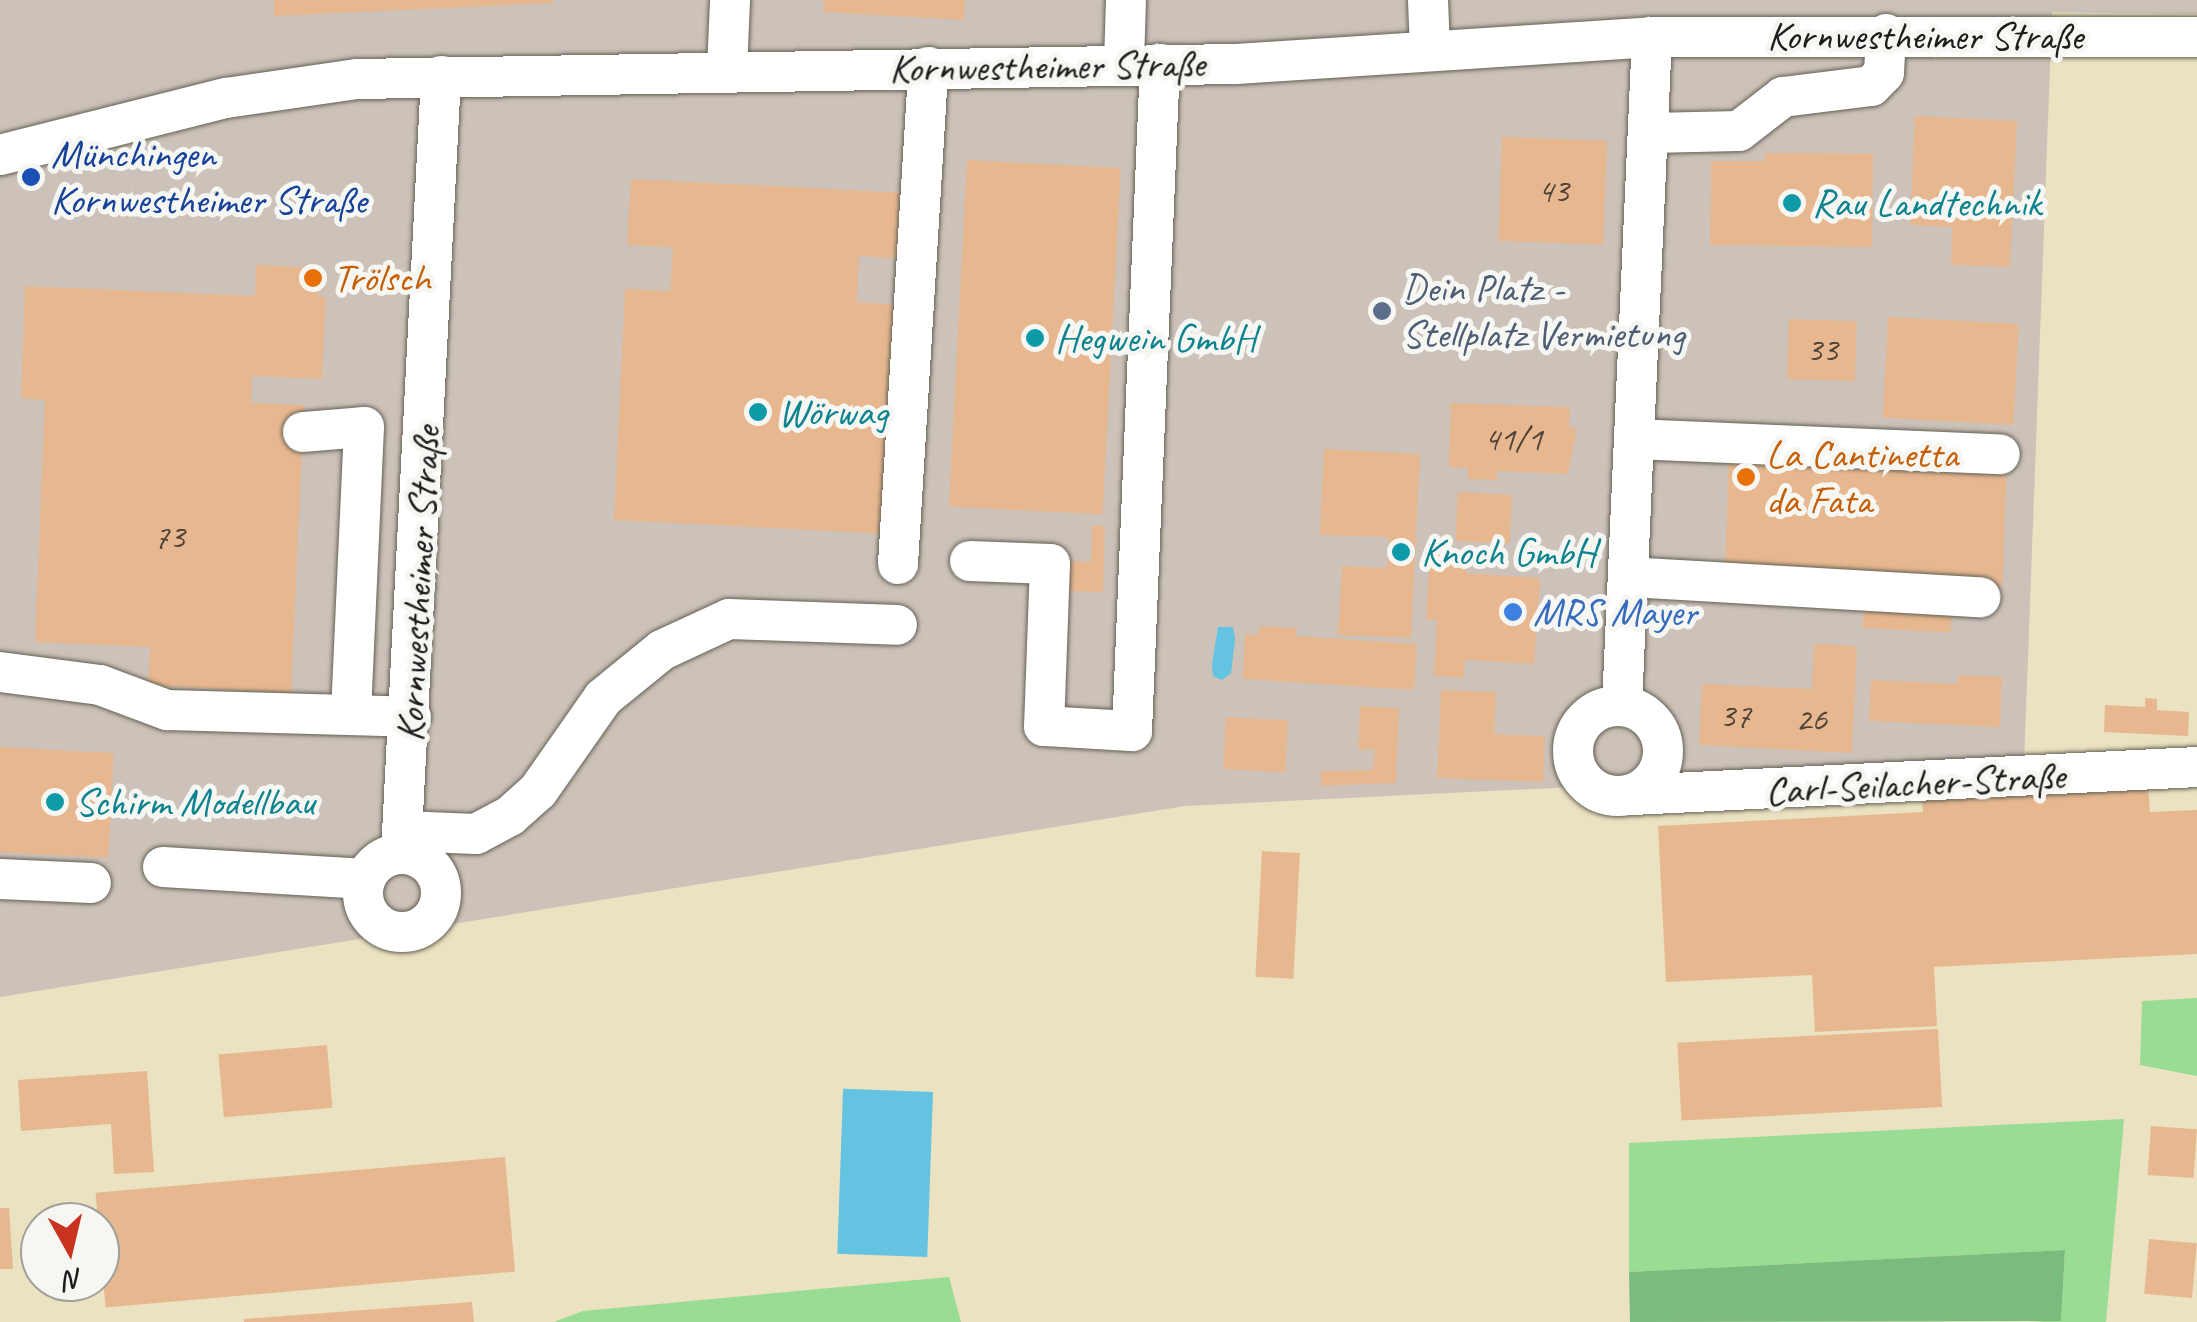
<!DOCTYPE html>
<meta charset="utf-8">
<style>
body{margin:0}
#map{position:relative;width:2197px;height:1322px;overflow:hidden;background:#eae2c0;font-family:Caveat,sans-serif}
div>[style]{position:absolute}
.industrial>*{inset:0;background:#ccc2b9}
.green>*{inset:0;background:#99dc93}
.forest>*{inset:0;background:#7abc7d}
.water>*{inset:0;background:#63c3e1;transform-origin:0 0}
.building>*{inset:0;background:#e7b890;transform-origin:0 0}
.roads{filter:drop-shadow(0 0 2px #646155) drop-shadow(0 0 2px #646155)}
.minor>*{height:40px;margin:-20px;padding:0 20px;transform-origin:20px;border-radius:20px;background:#fff}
.minor>.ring{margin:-20px;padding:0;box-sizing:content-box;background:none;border:40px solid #fff;border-radius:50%}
.dots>*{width:28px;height:28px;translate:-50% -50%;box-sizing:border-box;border:5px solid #f6f6f2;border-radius:50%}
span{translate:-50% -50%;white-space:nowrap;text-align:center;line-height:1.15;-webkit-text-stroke:10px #f6f6f2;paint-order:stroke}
.number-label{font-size:35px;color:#4f4339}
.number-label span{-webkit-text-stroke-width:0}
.street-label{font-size:40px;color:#1c1c1c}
.transit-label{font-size:40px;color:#164399}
.left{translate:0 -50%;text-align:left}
.culture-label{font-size:40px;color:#0d838f}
.food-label{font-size:40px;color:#c56008}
.service-label{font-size:40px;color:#4e5e75}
.shop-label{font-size:40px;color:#366cbe}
.north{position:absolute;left:20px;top:1202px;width:100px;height:100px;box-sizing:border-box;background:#f6f6f2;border:2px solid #9f9f9c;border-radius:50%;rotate:172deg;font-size:28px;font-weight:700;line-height:40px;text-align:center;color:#1c1c1c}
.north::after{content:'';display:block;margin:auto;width:35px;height:45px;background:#c8321e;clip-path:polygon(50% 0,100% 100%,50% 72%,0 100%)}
</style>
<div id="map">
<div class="industrial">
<i style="clip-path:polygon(0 0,2197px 0,2197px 14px,2052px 12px,2024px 765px,1185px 806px,0 997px)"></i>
</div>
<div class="green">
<i style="clip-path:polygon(2197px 998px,2197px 1076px,2140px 1065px,2142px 1001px)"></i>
<i style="clip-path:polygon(2124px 1119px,2106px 1322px,2029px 1322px,2061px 1320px,2065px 1250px,1629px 1272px,1629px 1143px)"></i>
<i style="clip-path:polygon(949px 1277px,961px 1322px,554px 1322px,583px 1311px)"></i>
</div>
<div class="forest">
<i style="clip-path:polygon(2065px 1250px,2061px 1321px,1630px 1322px,1629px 1272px)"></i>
</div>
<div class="water">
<i style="clip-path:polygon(1218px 627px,1233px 627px,1235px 639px,1231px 673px,1222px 680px,1213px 676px,1212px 664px)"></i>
<i style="left:933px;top:1092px;width:165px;height:90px;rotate:92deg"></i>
</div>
<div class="building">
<i style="clip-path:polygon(274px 0,553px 0,553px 3px,274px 16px)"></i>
<i style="clip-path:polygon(824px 0,965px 0,964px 20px,823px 12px)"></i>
<i style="clip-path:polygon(1915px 116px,2017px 121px,2010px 267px,1951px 265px,1952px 227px,1910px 225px)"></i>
<i style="left:1502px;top:137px;width:105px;height:104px;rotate:2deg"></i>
<i style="clip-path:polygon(1765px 153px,1873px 154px,1872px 247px,1710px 245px,1711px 161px,1765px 161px)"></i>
<i style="left:967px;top:160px;width:154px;height:347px;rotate:3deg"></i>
<i style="clip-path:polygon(631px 179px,908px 193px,905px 259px,859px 256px,857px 302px,902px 305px,890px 534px,614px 520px,625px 289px,670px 291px,673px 247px,627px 245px)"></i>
<i style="clip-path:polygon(256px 265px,319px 268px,318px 297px,326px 297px,322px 379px,252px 376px,251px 403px,304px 405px,291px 693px,148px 685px,150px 647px,35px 642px,45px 400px,21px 398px,25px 286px,255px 296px)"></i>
<i style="left:1888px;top:317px;width:131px;height:101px;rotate:3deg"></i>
<i style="left:1789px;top:319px;width:68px;height:60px;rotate:2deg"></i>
<i style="clip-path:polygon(1451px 403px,1570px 407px,1569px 428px,1577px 429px,1568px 474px,1497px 471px,1497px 480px,1468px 479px,1468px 468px,1449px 467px)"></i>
<i style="clip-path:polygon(1324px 449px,1420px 454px,1411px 638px,1338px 635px,1342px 566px,1387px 568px,1389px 537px,1320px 535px)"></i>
<i style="left:1729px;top:453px;width:278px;height:122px;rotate:2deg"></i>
<i style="left:1458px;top:492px;width:54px;height:49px;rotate:3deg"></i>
<i style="clip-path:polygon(1092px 525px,1105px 526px,1103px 592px,1064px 591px,1065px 561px,1091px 562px)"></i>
<i style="clip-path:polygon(1430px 551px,1467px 554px,1466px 573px,1540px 578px,1534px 664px,1465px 660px,1464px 678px,1434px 676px,1437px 620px,1426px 620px)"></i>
<i style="left:1864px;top:600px;width:88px;height:28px;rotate:3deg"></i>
<i style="clip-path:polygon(1260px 626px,1297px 628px,1296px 636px,1417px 644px,1414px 690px,1243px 679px,1245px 634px,1259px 635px)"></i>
<i style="clip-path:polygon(1814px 644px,1857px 646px,1852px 753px,1699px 745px,1702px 684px,1812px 689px)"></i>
<i style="clip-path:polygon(1958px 675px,2002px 677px,2000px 727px,1869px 721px,1871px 680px,1958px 684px)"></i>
<i style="clip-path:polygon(1441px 690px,1496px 692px,1494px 734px,1545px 736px,1543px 782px,1437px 778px)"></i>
<i style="clip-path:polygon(2145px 698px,2157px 699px,2157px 710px,2189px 712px,2188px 736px,2104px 732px,2105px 705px,2145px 707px)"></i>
<i style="clip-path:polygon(1360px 706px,1399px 708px,1396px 783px,1321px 786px,1321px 771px,1373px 770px,1375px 749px,1358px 750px)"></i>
<i style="left:1226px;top:717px;width:62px;height:52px;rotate:3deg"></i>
<i style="left:0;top:747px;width:114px;height:105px;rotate:3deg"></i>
<i style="clip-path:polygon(2148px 783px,2150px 812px,2197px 810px,2197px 954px,1934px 967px,1937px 1026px,1815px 1032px,1812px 975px,1666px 982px,1658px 826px,1923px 812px,1922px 795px)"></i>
<i style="left:1262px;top:851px;width:38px;height:126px;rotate:3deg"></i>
<i style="left:1938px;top:1029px;width:78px;height:261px;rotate:87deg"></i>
<i style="left:327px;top:1045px;width:63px;height:109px;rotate:85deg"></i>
<i style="clip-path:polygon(147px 1071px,154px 1172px,114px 1174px,111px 1124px,21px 1131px,18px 1080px)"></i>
<i style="left:2151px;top:1126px;width:46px;height:49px;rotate:4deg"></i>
<i style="left:505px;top:1157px;width:115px;height:411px;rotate:85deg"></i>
<i style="clip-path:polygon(0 1208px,9px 1208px,13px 1269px,0 1269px)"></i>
<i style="left:2149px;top:1239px;width:48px;height:55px;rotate:5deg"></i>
<i style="clip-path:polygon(472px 1302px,474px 1322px,244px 1322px,244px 1319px)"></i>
</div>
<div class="roads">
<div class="minor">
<i style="left:1428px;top:0;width:49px;rotate:87.7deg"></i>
<i style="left:1124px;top:63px;width:63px;rotate:-88.2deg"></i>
<i style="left:727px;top:70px;width:70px;rotate:-87.5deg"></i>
<i style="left:1650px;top:133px;width:89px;rotate:-1.3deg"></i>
<i style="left:1739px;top:131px;width:56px;rotate:-37.7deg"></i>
<i style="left:1783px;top:97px;width:89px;rotate:-7.1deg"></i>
<i style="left:1871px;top:86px;width:18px;rotate:-45deg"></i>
<i style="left:1884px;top:73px;width:39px;rotate:-87deg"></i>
<i style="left:0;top:155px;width:233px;rotate:-14.2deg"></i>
<i style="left:226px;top:98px;width:132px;rotate:-8.3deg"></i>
<i style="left:357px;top:79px;width:880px;rotate:-0.98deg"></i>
<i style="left:1237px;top:64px;width:416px;rotate:-3.7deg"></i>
<i style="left:1652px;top:37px;width:545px"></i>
<i style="left:303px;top:432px;width:61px;rotate:-4.7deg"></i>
<i style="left:364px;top:427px;width:288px;rotate:92.6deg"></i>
<i style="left:1635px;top:439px;width:365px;rotate:2.4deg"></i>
<i style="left:970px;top:561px;width:80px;rotate:2.1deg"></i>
<i style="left:1050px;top:564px;width:162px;rotate:92.1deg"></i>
<i style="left:1044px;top:726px;width:88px;rotate:3.3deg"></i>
<i style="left:1132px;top:731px;width:668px;rotate:-87.6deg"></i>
<i style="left:898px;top:564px;width:498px;rotate:-86.5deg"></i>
<i style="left:1629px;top:577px;width:352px;rotate:3.3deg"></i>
<i style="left:0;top:672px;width:101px;rotate:7.4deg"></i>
<i style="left:100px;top:685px;width:72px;rotate:20.5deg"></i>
<i style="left:167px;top:710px;width:244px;rotate:1.6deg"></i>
<i style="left:1622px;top:705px;width:669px;rotate:-87.43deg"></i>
<i class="ring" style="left:1573px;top:706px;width:50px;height:50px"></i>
<i style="left:1633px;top:795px;width:565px;rotate:-2.84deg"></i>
<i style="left:403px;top:831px;width:73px;rotate:2.4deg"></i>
<i style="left:476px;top:834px;width:38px;rotate:-28deg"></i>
<i style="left:510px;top:816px;width:38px;rotate:-42deg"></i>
<i style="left:538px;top:791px;width:113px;rotate:-55deg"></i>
<i style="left:603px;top:698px;width:76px;rotate:-39.1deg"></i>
<i style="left:662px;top:650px;width:74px;rotate:-24.8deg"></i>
<i style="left:729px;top:619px;width:168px;rotate:2deg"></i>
<i style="left:401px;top:853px;width:778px;rotate:-87.05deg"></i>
<i class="ring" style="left:363px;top:854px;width:38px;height:38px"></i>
<i style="left:163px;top:867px;width:203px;rotate:3.4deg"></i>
<i style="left:0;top:879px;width:91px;rotate:2.5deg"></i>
</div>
</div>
<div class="dots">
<i style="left:31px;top:177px;background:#1a4fb4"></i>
<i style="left:1792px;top:203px;background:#0f9aa8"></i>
<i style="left:313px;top:278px;background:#e8710a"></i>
<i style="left:1382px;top:311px;background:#5c6f8a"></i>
<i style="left:1035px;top:338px;background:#0f9aa8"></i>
<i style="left:758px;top:412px;background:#0f9aa8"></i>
<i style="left:1746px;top:477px;background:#e8710a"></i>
<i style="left:1401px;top:552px;background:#0f9aa8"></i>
<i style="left:1513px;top:612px;background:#3f7fe0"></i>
<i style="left:55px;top:802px;background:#0f9aa8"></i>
</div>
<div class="number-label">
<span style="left:1553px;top:191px">43</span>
<span style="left:1822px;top:350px">33</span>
<span style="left:1513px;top:439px">41/1</span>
<span style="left:169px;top:537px">73</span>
<span style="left:1735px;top:716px">37</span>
<span style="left:1811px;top:719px">26</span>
</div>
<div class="street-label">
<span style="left:1925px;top:36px">Kornwestheimer Straße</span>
<span style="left:1047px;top:66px;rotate:-1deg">Kornwestheimer Straße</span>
<span style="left:418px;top:584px;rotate:-87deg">Kornwestheimer Straße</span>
<span style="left:1915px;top:783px;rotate:-3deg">Carl-Seilacher-Straße</span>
</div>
<div class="transit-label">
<span class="left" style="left:51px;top:177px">Münchingen<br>Kornwestheimer Straße</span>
</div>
<div class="culture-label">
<span class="left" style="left:1812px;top:203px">Rau Landtechnik</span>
<span class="left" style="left:1055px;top:338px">Hegwein GmbH</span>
<span class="left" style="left:778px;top:412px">Wörwag</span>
<span class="left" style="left:1421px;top:552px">Knoch GmbH</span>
<span class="left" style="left:75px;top:802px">Schirm Modellbau</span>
</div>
<div class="food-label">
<span class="left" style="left:333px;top:278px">Trölsch</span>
<span class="left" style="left:1766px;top:477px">La Cantinetta<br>da Fata</span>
</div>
<div class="service-label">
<span class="left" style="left:1402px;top:311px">Dein Platz -<br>Stellplatz Vermietung</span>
</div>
<div class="shop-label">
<span class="left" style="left:1533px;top:612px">MRS Mayer</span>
</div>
<div class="north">N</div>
</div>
